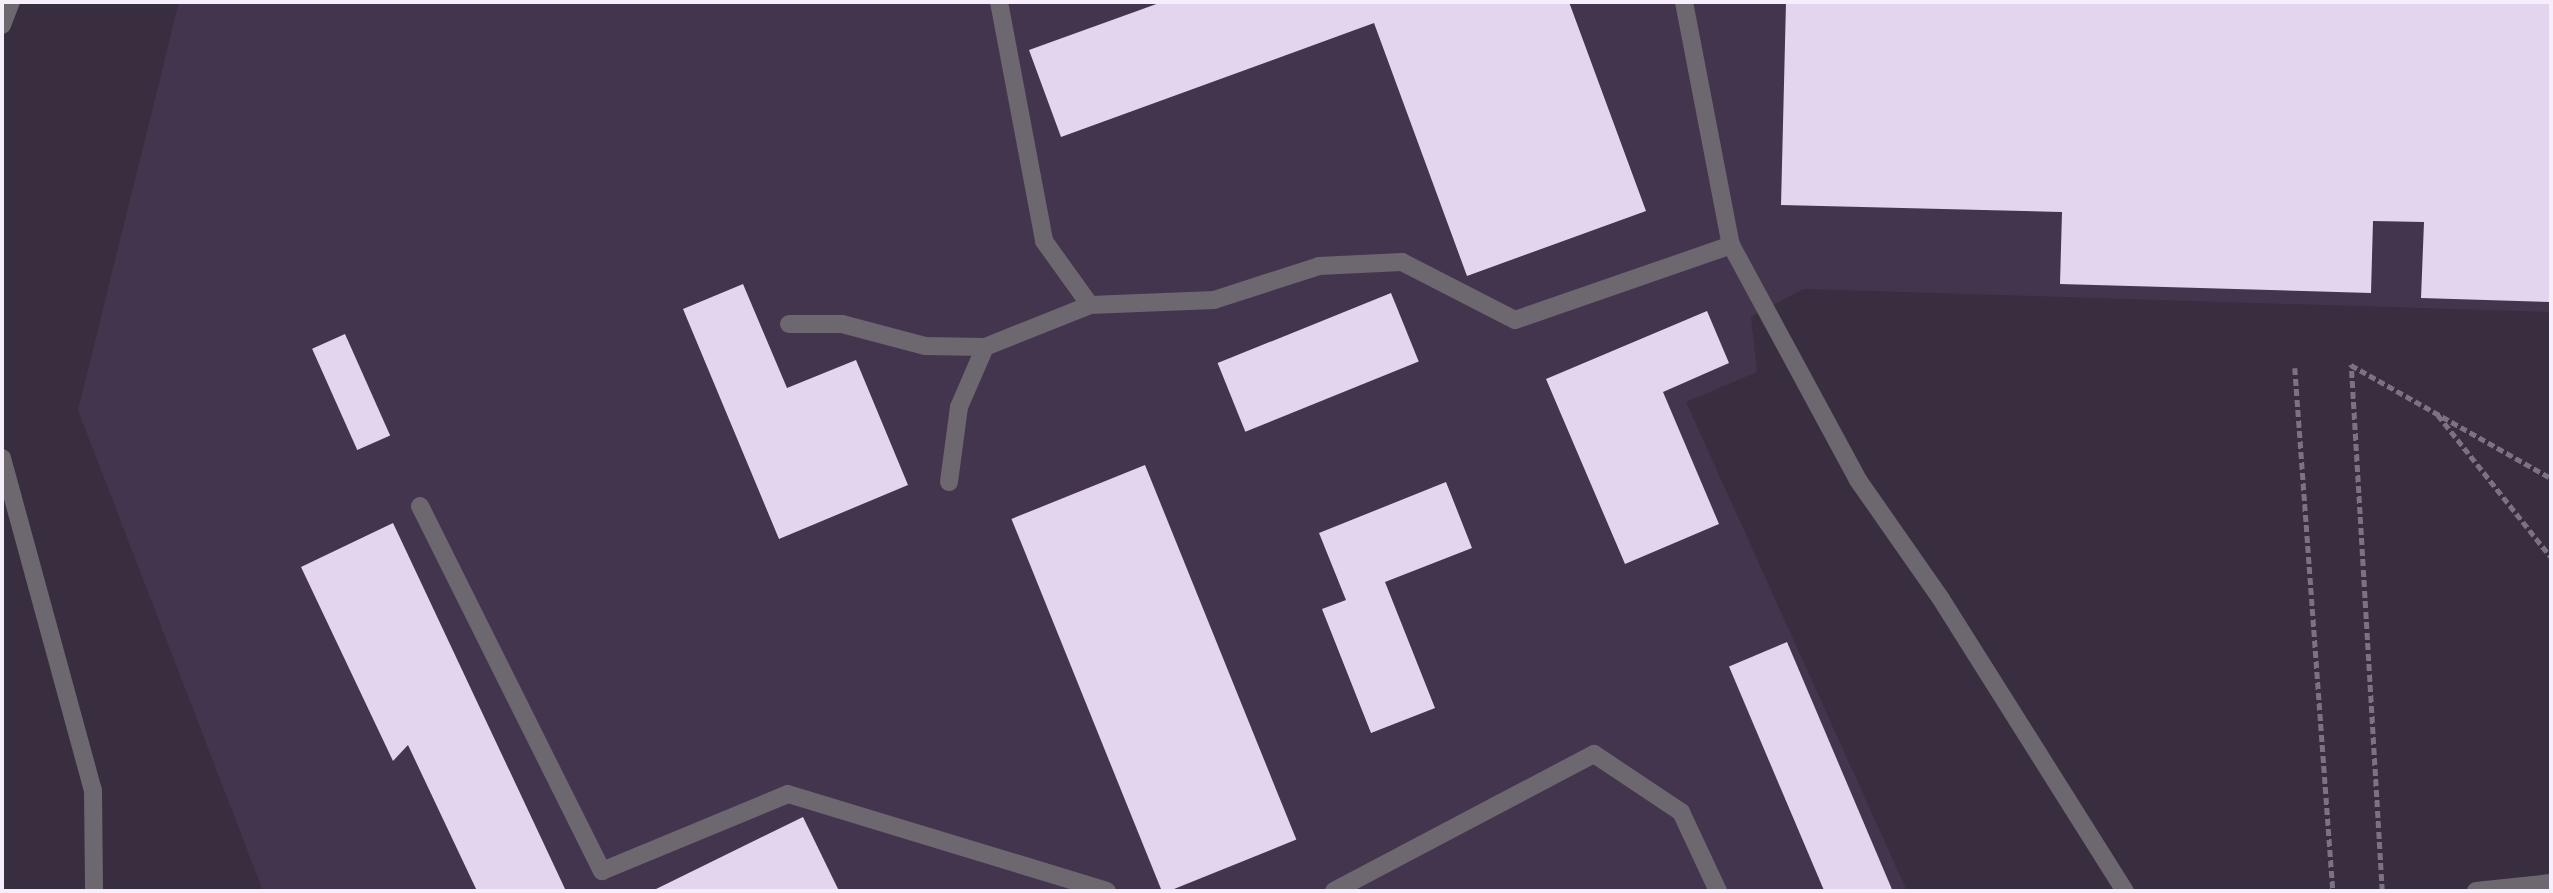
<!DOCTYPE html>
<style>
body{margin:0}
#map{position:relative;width:2553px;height:893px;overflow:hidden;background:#392d40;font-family:"Alegreya Sans",sans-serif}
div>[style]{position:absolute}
.built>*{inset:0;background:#44354e}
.building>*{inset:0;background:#e3d5ed;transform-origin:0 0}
.path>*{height:4.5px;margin-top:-2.25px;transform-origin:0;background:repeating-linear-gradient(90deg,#7d7283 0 7px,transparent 0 10.5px)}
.service>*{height:18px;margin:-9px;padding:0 9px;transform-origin:9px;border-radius:9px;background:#6d6770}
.minor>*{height:18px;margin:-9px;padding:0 9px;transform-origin:9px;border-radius:9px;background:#6d6770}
span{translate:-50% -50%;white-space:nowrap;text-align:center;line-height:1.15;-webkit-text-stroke:7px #392d40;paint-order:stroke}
.frame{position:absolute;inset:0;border:4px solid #f6effb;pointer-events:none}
</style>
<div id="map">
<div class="built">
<i style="clip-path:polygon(179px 2px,2551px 2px,2551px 312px,1803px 289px,1751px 317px,1757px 372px,1686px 402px,1907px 891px,263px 891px,78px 410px)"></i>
</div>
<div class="building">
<i style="clip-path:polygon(1162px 2px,1569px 2px,1646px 211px,1467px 276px,1374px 23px,1061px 137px,1029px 50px)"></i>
<i style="clip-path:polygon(1786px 2px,2551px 2px,2551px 302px,2421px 298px,2424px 222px,2373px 221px,2371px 293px,2060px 284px,2062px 212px,1781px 205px)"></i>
<i style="clip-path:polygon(743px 284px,787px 388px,856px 360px,908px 485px,779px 539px,683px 309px)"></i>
<i style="left:1391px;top:293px;width:74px;height:187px;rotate:68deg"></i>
<i style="clip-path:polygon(1707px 311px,1729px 363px,1663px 392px,1719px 524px,1625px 564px,1546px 379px)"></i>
<i style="left:345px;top:334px;width:111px;height:36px;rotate:66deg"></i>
<i style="left:1145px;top:465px;width:404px;height:144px;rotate:68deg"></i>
<i style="clip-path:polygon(1446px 482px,1472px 548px,1385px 582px,1435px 708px,1371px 733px,1322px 609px,1346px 600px,1319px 533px)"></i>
<i style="clip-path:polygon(393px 523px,566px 891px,477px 891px,408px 745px,393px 761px,301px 567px)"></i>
<i style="left:1787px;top:642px;width:271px;height:63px;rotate:67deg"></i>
<i style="clip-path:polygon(803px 817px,839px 891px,652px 891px)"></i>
</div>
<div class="path">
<i style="left:2295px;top:368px;width:524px;rotate:85.84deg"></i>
<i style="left:2438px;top:415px;width:181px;rotate:51.5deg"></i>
<i style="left:2382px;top:891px;width:527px;rotate:-93.37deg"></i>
<i style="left:2351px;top:365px;width:230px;rotate:29.5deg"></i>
</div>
<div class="service">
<i style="left:999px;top:2px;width:243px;rotate:79.3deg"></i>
<i style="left:1044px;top:241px;width:79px;rotate:54.3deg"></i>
<i style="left:1090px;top:305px;width:124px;rotate:-2.3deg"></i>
<i style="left:1214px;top:300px;width:110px;rotate:-17.9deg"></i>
<i style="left:1319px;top:266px;width:83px;rotate:-2.8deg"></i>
<i style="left:1402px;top:262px;width:127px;rotate:27.2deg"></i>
<i style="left:1515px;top:320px;width:229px;rotate:-19.1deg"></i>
<i style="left:1684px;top:2px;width:248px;rotate:79.1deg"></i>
<i style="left:1731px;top:245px;width:267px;rotate:61.6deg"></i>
<i style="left:1858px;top:480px;width:145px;rotate:55.1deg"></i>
<i style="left:789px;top:324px;width:53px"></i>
<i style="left:842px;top:324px;width:86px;rotate:14.8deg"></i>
<i style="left:925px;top:346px;width:60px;rotate:1deg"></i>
<i style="left:949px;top:482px;width:76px;rotate:-82.4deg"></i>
<i style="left:959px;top:407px;width:65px;rotate:-66.6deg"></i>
<i style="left:985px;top:347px;width:113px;rotate:-21.8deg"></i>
<i style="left:420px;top:506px;width:408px;rotate:63.5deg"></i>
<i style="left:602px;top:871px;width:201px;rotate:-22.5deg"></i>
<i style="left:788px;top:794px;width:333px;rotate:16.9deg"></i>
<i style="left:1334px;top:891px;width:294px;rotate:-27.8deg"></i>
<i style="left:1594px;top:754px;width:105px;rotate:33.7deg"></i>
<i style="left:1681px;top:812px;width:87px;rotate:64.9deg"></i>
</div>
<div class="minor">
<i style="left:2px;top:25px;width:25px;rotate:-69deg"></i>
<i style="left:2px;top:458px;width:344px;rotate:74.7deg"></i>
<i style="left:93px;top:790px;width:101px;rotate:89.4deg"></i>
<i style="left:1941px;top:599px;width:345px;rotate:57.8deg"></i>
<i style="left:2476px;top:891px;width:75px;rotate:-6.1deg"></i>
</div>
<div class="frame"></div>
</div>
